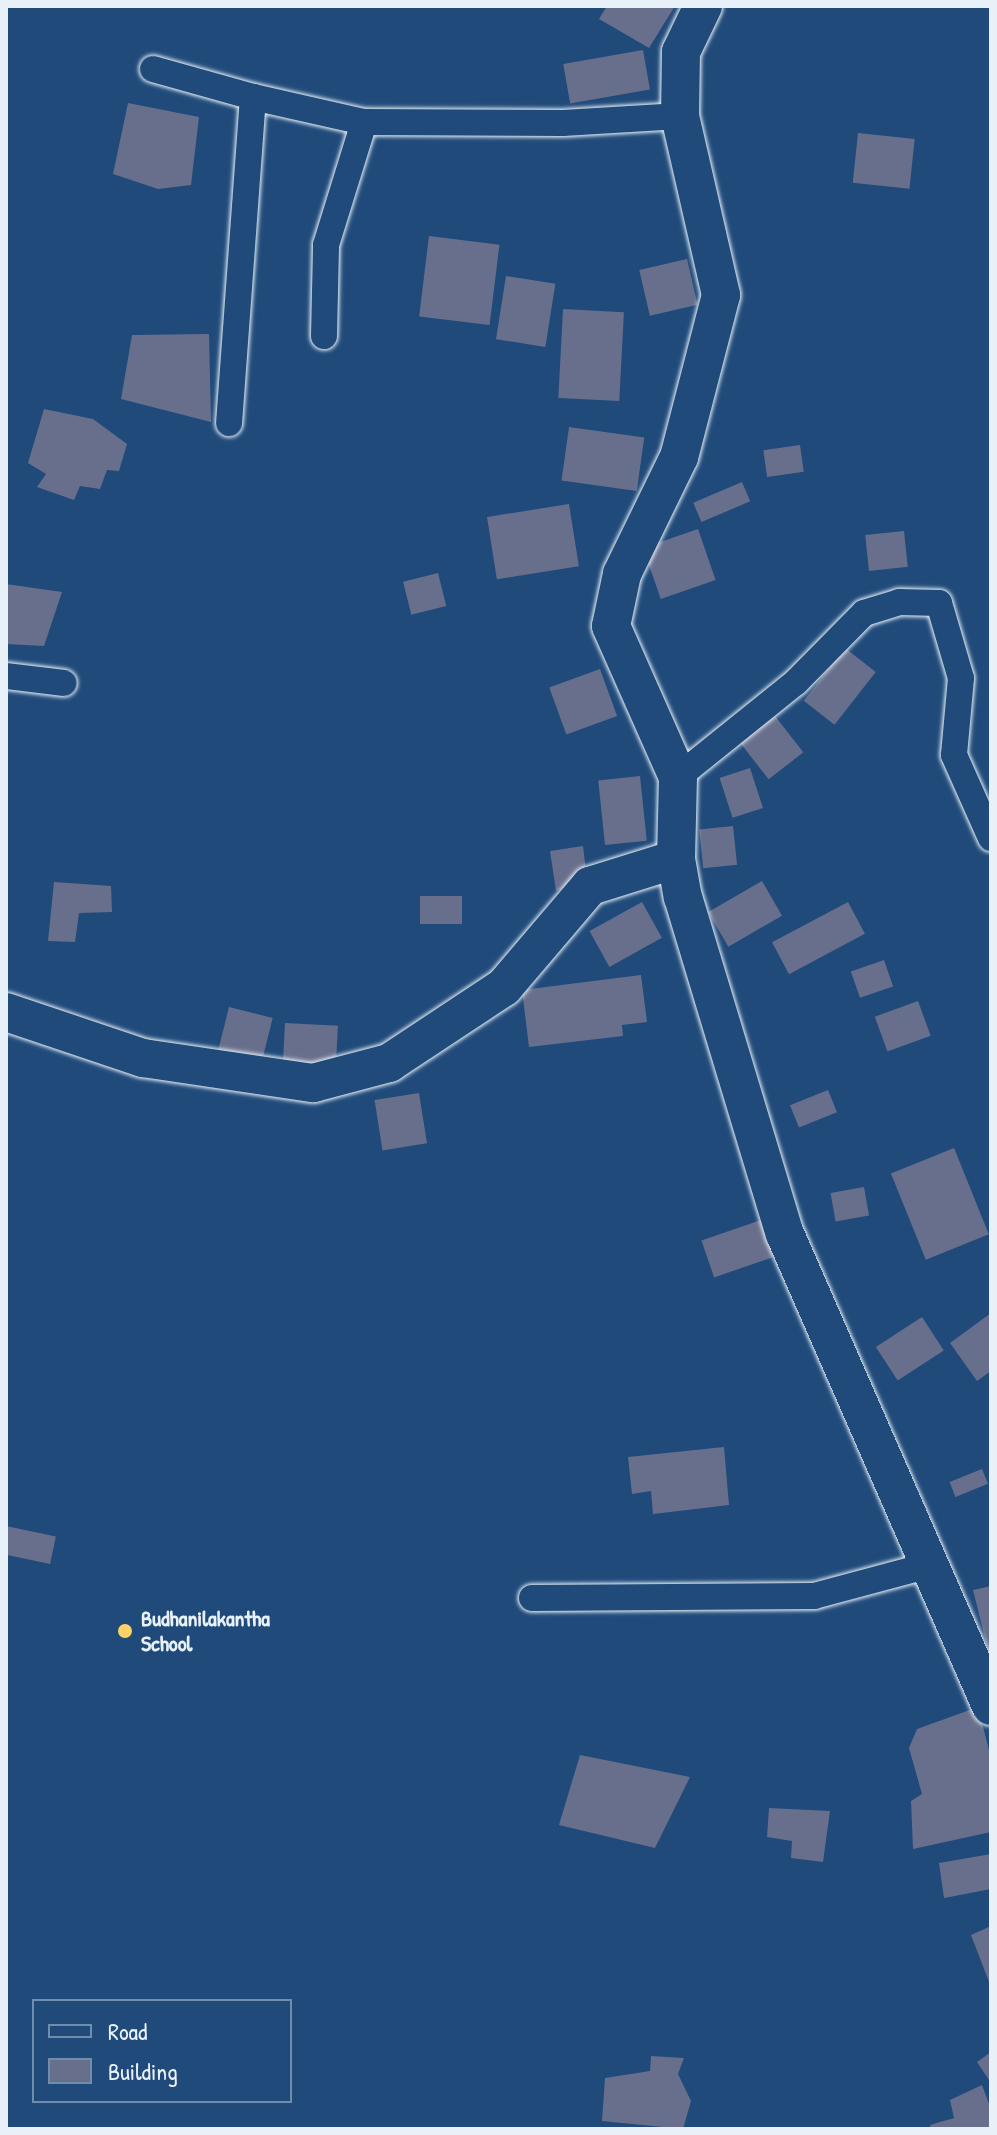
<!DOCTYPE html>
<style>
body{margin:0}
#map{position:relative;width:997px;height:2135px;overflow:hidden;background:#1f4a7a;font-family:"Patrick Hand",sans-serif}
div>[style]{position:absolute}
.building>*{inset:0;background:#686f8d;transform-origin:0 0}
.roads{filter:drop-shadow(0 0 2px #e8f1f8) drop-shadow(0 0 2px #e8f1f8)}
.street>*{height:26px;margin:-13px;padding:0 13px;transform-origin:13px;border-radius:13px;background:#1f4a7a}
.secondary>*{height:38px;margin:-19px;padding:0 19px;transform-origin:19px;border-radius:19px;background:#1f4a7a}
.dots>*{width:22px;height:22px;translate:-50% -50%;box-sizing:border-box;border:4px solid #1f4a7a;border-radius:50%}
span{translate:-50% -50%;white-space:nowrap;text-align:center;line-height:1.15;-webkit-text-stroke:6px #1f4a7a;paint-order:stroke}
.poi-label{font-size:22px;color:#e8f1f8;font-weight:700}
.left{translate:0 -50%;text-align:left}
.frame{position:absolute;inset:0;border:8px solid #e8f1f8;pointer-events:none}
.legend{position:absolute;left:32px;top:1999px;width:260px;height:104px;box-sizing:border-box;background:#1f4a7a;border:2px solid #6f8dac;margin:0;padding:10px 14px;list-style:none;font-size:24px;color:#e8f1f8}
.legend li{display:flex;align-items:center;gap:16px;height:40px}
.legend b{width:40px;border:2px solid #6f8dac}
</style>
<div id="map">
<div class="building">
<i style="clip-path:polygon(607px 6px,675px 6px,649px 48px,599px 19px)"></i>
<i style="left:643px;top:50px;width:40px;height:81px;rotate:80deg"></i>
<i style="clip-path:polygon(128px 103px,199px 117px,191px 185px,158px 189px,113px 174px)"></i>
<i style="left:858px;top:133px;width:57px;height:50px;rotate:6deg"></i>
<i style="left:429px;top:236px;width:71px;height:81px;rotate:7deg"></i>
<i style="left:687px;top:259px;width:47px;height:49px;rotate:77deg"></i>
<i style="left:506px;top:276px;width:50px;height:64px;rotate:9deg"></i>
<i style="left:563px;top:309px;width:61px;height:89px;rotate:3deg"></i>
<i style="clip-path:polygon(209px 334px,211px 422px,121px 399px,132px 335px)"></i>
<i style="clip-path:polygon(44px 409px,93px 419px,127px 444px,119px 471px,107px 470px,100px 489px,80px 486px,74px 500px,37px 487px,46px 474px,28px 463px)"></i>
<i style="left:569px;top:427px;width:76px;height:54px;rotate:8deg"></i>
<i style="left:800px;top:445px;width:27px;height:37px;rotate:82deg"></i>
<i style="left:742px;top:482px;width:21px;height:53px;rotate:67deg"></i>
<i style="left:569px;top:504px;width:63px;height:83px;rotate:81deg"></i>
<i style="left:698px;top:529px;width:54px;height:58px;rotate:71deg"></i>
<i style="left:904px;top:531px;width:36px;height:39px;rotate:84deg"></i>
<i style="left:438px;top:573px;width:34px;height:36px;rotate:76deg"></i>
<i style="clip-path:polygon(6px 584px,62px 592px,44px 646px,6px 644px)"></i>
<i style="left:845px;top:648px;width:39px;height:67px;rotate:38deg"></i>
<i style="left:600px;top:669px;width:50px;height:54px;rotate:70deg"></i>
<i style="left:775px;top:716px;width:46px;height:44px;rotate:52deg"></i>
<i style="left:750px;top:768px;width:42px;height:32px;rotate:72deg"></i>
<i style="left:640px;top:776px;width:65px;height:42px;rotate:84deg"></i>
<i style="left:733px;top:826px;width:39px;height:34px;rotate:84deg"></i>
<i style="clip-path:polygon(583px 846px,587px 879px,556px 891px,550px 851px)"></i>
<i style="left:762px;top:881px;width:40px;height:62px;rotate:60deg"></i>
<i style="clip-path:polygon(54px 882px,111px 886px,112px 912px,79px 913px,75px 942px,48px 941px)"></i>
<i style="left:420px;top:896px;width:42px;height:28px"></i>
<i style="left:642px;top:902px;width:41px;height:60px;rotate:61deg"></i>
<i style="left:848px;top:902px;width:36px;height:86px;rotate:62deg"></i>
<i style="left:884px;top:960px;width:28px;height:35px;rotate:71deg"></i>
<i style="clip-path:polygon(641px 975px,647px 1022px,622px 1025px,623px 1036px,529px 1047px,522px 990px)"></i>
<i style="left:918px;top:1001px;width:37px;height:46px;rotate:70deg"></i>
<i style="left:229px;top:1007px;width:45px;height:48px;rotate:14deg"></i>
<i style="left:285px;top:1023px;width:53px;height:43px;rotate:3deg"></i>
<i style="left:828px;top:1090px;width:24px;height:41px;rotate:68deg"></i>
<i style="left:419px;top:1093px;width:51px;height:45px;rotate:81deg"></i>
<i style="left:954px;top:1148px;width:93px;height:68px;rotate:68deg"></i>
<i style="left:864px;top:1187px;width:29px;height:34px;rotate:80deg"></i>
<i style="left:761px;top:1220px;width:39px;height:63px;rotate:71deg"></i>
<i style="clip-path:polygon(991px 1313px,991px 1371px,977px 1381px,950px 1343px)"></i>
<i style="left:922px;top:1317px;width:40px;height:55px;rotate:57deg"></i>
<i style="clip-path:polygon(724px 1447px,729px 1505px,653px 1514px,651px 1491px,632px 1494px,628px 1457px)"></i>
<i style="left:982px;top:1469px;width:16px;height:35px;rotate:68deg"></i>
<i style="left:6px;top:1526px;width:51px;height:28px;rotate:12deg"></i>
<i style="clip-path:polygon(991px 1586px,991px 1657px,990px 1658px,973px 1590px)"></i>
<i style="clip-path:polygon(978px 1707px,991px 1758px,991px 1832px,913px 1849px,911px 1801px,922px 1794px,909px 1748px,917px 1729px)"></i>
<i style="clip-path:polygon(580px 1755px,690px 1777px,655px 1848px,559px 1825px)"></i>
<i style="clip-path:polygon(769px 1808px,830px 1811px,823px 1862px,791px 1858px,792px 1841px,767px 1837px)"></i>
<i style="clip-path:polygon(991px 1854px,991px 1889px,944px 1898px,939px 1863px)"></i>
<i style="clip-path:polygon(991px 1926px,991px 1987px,971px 1935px)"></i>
<i style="clip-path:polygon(991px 2052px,991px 2083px,977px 2062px)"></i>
<i style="clip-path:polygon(651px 2056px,684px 2058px,678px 2074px,691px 2101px,683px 2129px,602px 2121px,605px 2078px,650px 2071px)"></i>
<i style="clip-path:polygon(982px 2085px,991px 2109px,991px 2129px,931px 2129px,930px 2125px,954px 2118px,950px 2100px)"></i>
</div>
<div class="roads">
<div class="street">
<i style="left:153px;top:69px;width:104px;rotate:15.6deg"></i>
<i style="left:253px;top:97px;width:327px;rotate:94.2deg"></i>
<i style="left:253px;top:97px;width:114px;rotate:12.7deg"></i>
<i style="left:364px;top:122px;width:199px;rotate:0.3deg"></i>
<i style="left:563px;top:123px;width:117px;rotate:-3.4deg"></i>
<i style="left:324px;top:336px;width:91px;rotate:-88.7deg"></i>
<i style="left:326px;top:245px;width:129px;rotate:-72.8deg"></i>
<i style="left:6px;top:676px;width:58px;rotate:6.9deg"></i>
<i style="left:678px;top:777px;width:151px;rotate:-38.8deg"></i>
<i style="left:796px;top:682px;width:97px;rotate:-45.4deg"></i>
<i style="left:864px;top:613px;width:37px;rotate:-17deg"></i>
<i style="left:899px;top:602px;width:40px;rotate:1.4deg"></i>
<i style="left:939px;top:603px;width:78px;rotate:73.7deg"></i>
<i style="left:961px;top:678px;width:77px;rotate:95.2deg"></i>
<i style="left:954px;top:755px;width:91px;rotate:66deg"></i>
<i style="left:532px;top:1598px;width:282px;rotate:-0.4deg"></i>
<i style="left:814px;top:1596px;width:120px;rotate:-15deg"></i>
</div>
<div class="secondary">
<i style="left:703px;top:6px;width:51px;rotate:115.6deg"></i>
<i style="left:681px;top:52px;width:64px;rotate:90.9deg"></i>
<i style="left:680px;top:116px;width:184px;rotate:77.1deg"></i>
<i style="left:721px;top:295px;width:167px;rotate:104.5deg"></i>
<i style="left:679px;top:457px;width:130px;rotate:116deg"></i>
<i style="left:622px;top:574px;width:53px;rotate:101.9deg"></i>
<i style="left:611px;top:626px;width:165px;rotate:66.1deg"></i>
<i style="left:678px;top:777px;width:82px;rotate:91.4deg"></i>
<i style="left:676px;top:859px;width:39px;rotate:80deg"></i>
<i style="left:683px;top:897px;width:352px;rotate:73.2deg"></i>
<i style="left:785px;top:1234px;width:515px;rotate:66.42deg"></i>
<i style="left:6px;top:1012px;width:145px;rotate:18.6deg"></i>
<i style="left:143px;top:1058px;width:172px;rotate:8.4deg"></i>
<i style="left:313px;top:1083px;width:79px;rotate:-14.7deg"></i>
<i style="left:389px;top:1063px;width:138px;rotate:-33.5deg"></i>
<i style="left:504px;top:987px;width:133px;rotate:-49.6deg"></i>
<i style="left:590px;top:886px;width:90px;rotate:-17.4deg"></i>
</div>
</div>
<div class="dots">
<i style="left:125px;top:1631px;background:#ffd166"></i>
</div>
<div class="poi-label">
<span class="left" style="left:141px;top:1631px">Budhanilakantha<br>School</span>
</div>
<div class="frame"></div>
<ul class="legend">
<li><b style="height:10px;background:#1f4a7a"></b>Road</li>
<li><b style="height:22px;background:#686f8d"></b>Building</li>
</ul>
</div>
